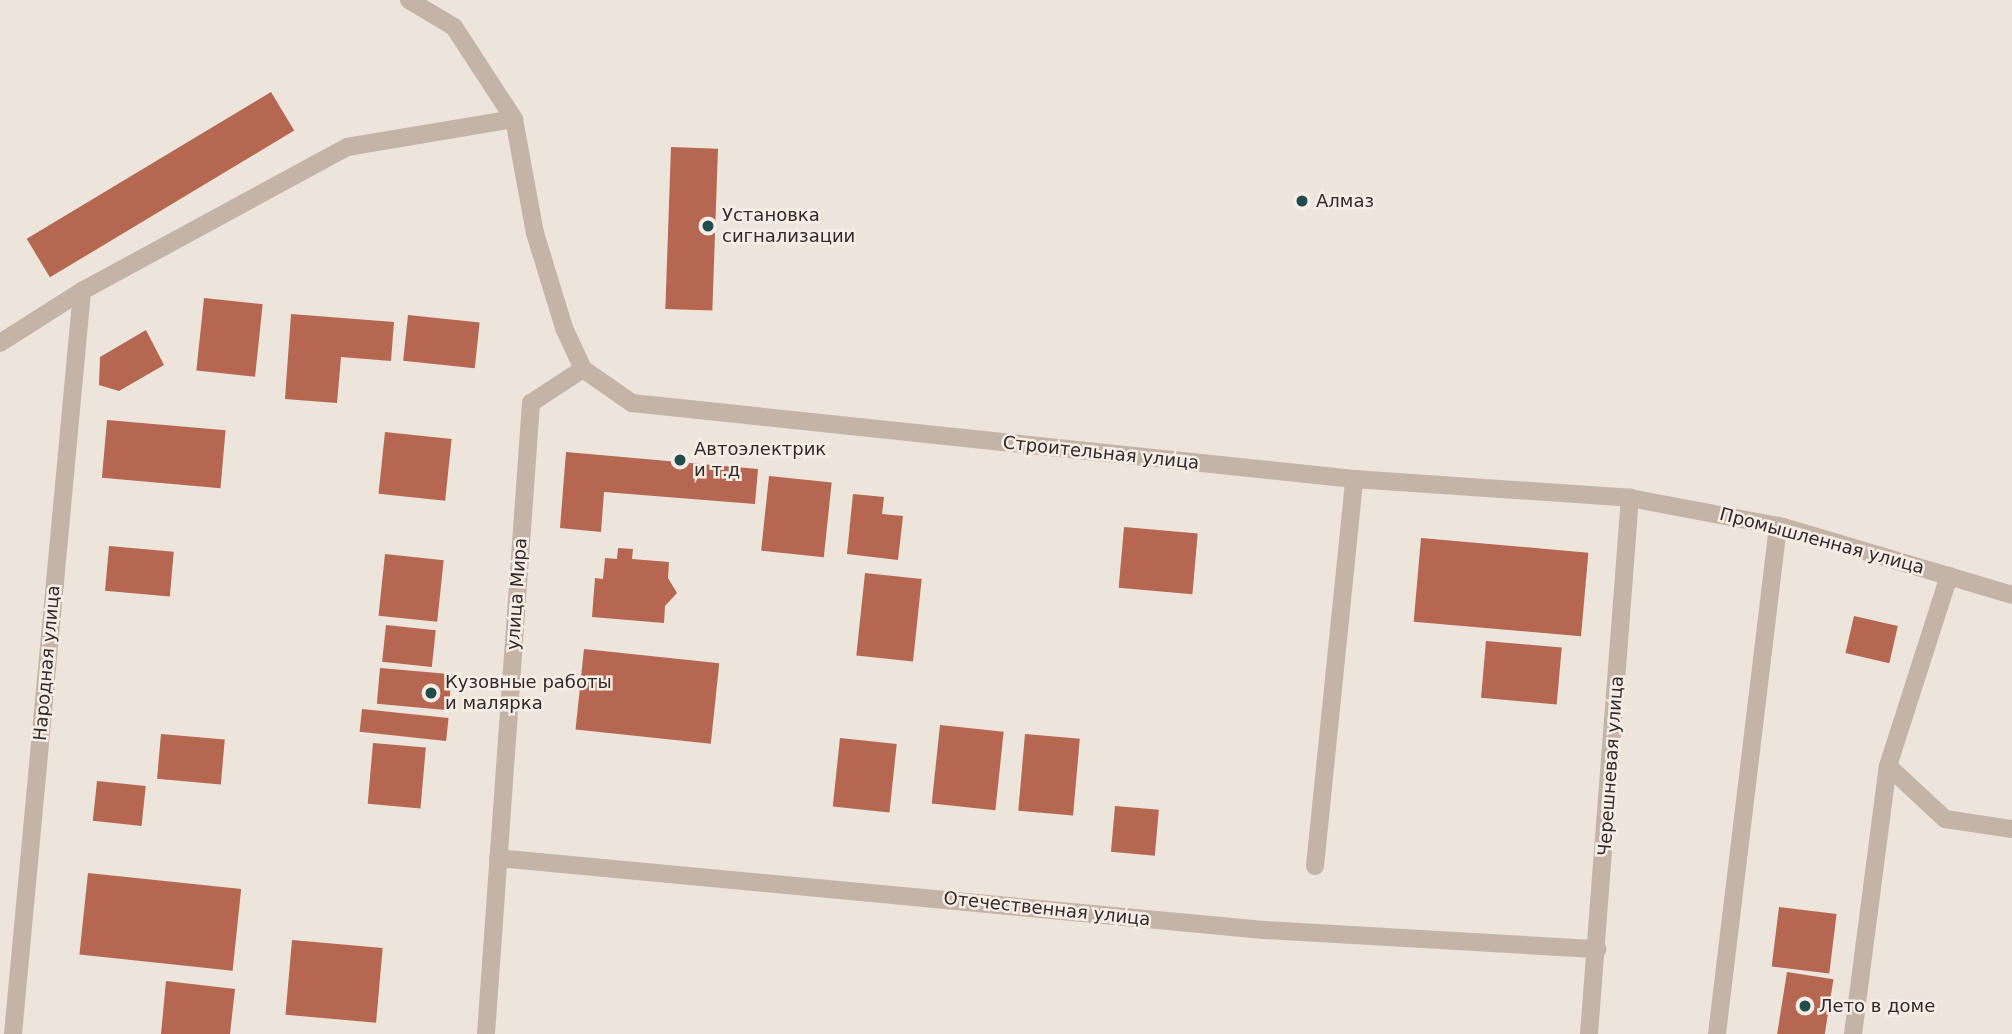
<!DOCTYPE html>
<meta charset="utf-8">
<style>
body{margin:0}
#map{position:relative;width:2012px;height:1034px;overflow:hidden;background:#ede4db;font-family:"DejaVu Sans",sans-serif}
div>[style]{position:absolute}
.building>*{inset:0;background:#b56751;transform-origin:0 0}
.service>*{height:18px;margin:-9px;padding:0 9px;transform-origin:9px;border-radius:9px;background:#c4b4a8}
.minor>*{height:18px;margin:-9px;padding:0 9px;transform-origin:9px;border-radius:9px;background:#c4b4a8}
.tertiary>*{height:18px;margin:-9px;padding:0 9px;transform-origin:9px;border-radius:9px;background:#c4b4a8}
.dots>*{width:19px;height:19px;translate:-50% -50%;box-sizing:border-box;border:4px solid #f6eee6;border-radius:50%}
span{translate:-50% -50%;white-space:nowrap;text-align:center;line-height:1.15;-webkit-text-stroke:5px #f6eee6;paint-order:stroke}
.poi-label{font-size:18px;color:#322a27}
.left{translate:0 -50%;text-align:left}
.street-label{font-size:18px;color:#322a27}
</style>
<div id="map">
<div class="building">
<i style="left:271px;top:92px;width:45px;height:285px;rotate:59deg"></i>
<i style="left:671px;top:147px;width:47px;height:162px;rotate:2deg"></i>
<i style="left:204px;top:298px;width:59px;height:73px;rotate:6deg"></i>
<i style="clip-path:polygon(291px 314px,394px 322px,391px 361px,341px 357px,337px 403px,285px 399px)"></i>
<i style="left:408px;top:315px;width:72px;height:46px;rotate:6deg"></i>
<i style="clip-path:polygon(146px 330px,164px 365px,119px 391px,99px 385px,100px 357px)"></i>
<i style="left:107px;top:420px;width:119px;height:58px;rotate:5deg"></i>
<i style="left:385px;top:432px;width:67px;height:62px;rotate:6deg"></i>
<i style="clip-path:polygon(566px 452px,758px 469px,755px 504px,604px 492px,601px 532px,560px 528px)"></i>
<i style="left:769px;top:476px;width:63px;height:75px;rotate:6deg"></i>
<i style="clip-path:polygon(853px 494px,884px 497px,882px 514px,903px 516px,898px 560px,847px 554px)"></i>
<i style="left:1124px;top:527px;width:74px;height:61px;rotate:5deg"></i>
<i style="left:1421px;top:538px;width:168px;height:84px;rotate:5deg"></i>
<i style="left:109px;top:546px;width:65px;height:45px;rotate:5deg"></i>
<i style="clip-path:polygon(618px 548px,633px 549px,632px 559px,669px 562px,668px 578px,677px 593px,665px 606px,664px 623px,592px 617px,595px 578px,603px 579px,605px 558px,617px 559px)"></i>
<i style="left:385px;top:554px;width:59px;height:62px;rotate:6deg"></i>
<i style="left:865px;top:573px;width:57px;height:83px;rotate:6deg"></i>
<i style="left:1854px;top:616px;width:45px;height:38px;rotate:13deg"></i>
<i style="left:386px;top:625px;width:50px;height:37px;rotate:6deg"></i>
<i style="left:1486px;top:641px;width:76px;height:57px;rotate:5deg"></i>
<i style="left:584px;top:649px;width:136px;height:81px;rotate:6deg"></i>
<i style="left:380px;top:668px;width:72px;height:36px;rotate:5deg"></i>
<i style="left:362px;top:709px;width:87px;height:23px;rotate:6deg"></i>
<i style="left:940px;top:725px;width:64px;height:79px;rotate:6deg"></i>
<i style="left:161px;top:734px;width:64px;height:45px;rotate:5deg"></i>
<i style="left:1025px;top:734px;width:55px;height:77px;rotate:5deg"></i>
<i style="left:840px;top:738px;width:57px;height:69px;rotate:6deg"></i>
<i style="left:373px;top:743px;width:53px;height:61px;rotate:5deg"></i>
<i style="left:97px;top:781px;width:49px;height:40px;rotate:6deg"></i>
<i style="left:1115px;top:806px;width:44px;height:46px;rotate:5deg"></i>
<i style="left:88px;top:873px;width:154px;height:82px;rotate:6deg"></i>
<i style="left:1779px;top:907px;width:58px;height:60px;rotate:7deg"></i>
<i style="left:292px;top:940px;width:91px;height:75px;rotate:5deg"></i>
<i style="left:1787px;top:972px;width:47px;height:63px;rotate:9deg"></i>
<i style="clip-path:polygon(166px 981px,235px 989px,230px 1034px,161px 1034px)"></i>
</div>
<div class="service">
<i style="left:1888px;top:766px;width:78px;rotate:42.9deg"></i>
<i style="left:1945px;top:819px;width:68px;rotate:8.5deg"></i>
<i style="left:1315px;top:866px;width:389px;rotate:-84.2deg"></i>
<i style="left:1853px;top:1034px;width:270px;rotate:-82.6deg"></i>
<i style="left:1888px;top:766px;width:200px;rotate:-72.2deg"></i>
</div>
<div class="minor">
<i style="left:498px;top:858px;width:769px;rotate:5.37deg"></i>
<i style="left:1264px;top:930px;width:334px;rotate:3.3deg"></i>
<i style="left:13px;top:1034px;width:746px;rotate:-84.69deg"></i>
<i style="left:486px;top:1034px;width:633px;rotate:-85.92deg"></i>
<i style="left:531px;top:403px;width:62px;rotate:-33.2deg"></i>
<i style="left:1589px;top:1034px;width:538px;rotate:-85.63deg"></i>
<i style="left:1717px;top:1034px;width:512px;rotate:-83.15deg"></i>
</div>
<div class="tertiary">
<i style="left:409px;top:0;width:52px;rotate:31deg"></i>
<i style="left:454px;top:27px;width:110px;rotate:56.9deg"></i>
<i style="left:514px;top:119px;width:116px;rotate:79.6deg"></i>
<i style="left:535px;top:233px;width:99px;rotate:73deg"></i>
<i style="left:564px;top:328px;width:45px;rotate:65.1deg"></i>
<i style="left:583px;top:369px;width:60px;rotate:34.8deg"></i>
<i style="left:632px;top:403px;width:726px;rotate:6.01deg"></i>
<i style="left:1354px;top:479px;width:277px;rotate:3.9deg"></i>
<i style="left:1630px;top:498px;width:156px;rotate:10.7deg"></i>
<i style="left:1783px;top:527px;width:239px;rotate:16.5deg"></i>
<i style="left:0;top:343px;width:97px;rotate:-32.4deg"></i>
<i style="left:82px;top:291px;width:302px;rotate:-28.5deg"></i>
<i style="left:347px;top:147px;width:169px;rotate:-9.5deg"></i>
</div>
<div class="dots">
<i style="left:1302px;top:201px;background:#234c4d"></i>
<i style="left:708px;top:226px;background:#234c4d"></i>
<i style="left:680px;top:460px;background:#234c4d"></i>
<i style="left:431px;top:693px;background:#234c4d"></i>
<i style="left:1805px;top:1006px;background:#234c4d"></i>
</div>
<div class="poi-label">
<span class="left" style="left:1316px;top:201px">Алмаз</span>
<span class="left" style="left:722px;top:226px">Установка<br>сигнализации</span>
<span class="left" style="left:694px;top:460px">Автоэлектрик<br>и т.д</span>
<span class="left" style="left:445px;top:693px">Кузовные работы<br>и малярка</span>
<span class="left" style="left:1819px;top:1006px">Лето в доме</span>
</div>
<div class="street-label">
<span style="left:1101px;top:453px;rotate:6deg">Строительная улица</span>
<span style="left:1822px;top:541px;rotate:15deg">Промышленная улица</span>
<span style="left:517px;top:594px;rotate:-86deg">улица Мира</span>
<span style="left:47px;top:663px;rotate:-85deg">Народная улица</span>
<span style="left:1611px;top:766px;rotate:-86deg">Черешневая улица</span>
<span style="left:1047px;top:909px;rotate:6deg">Отечественная улица</span>
</div>
</div>
